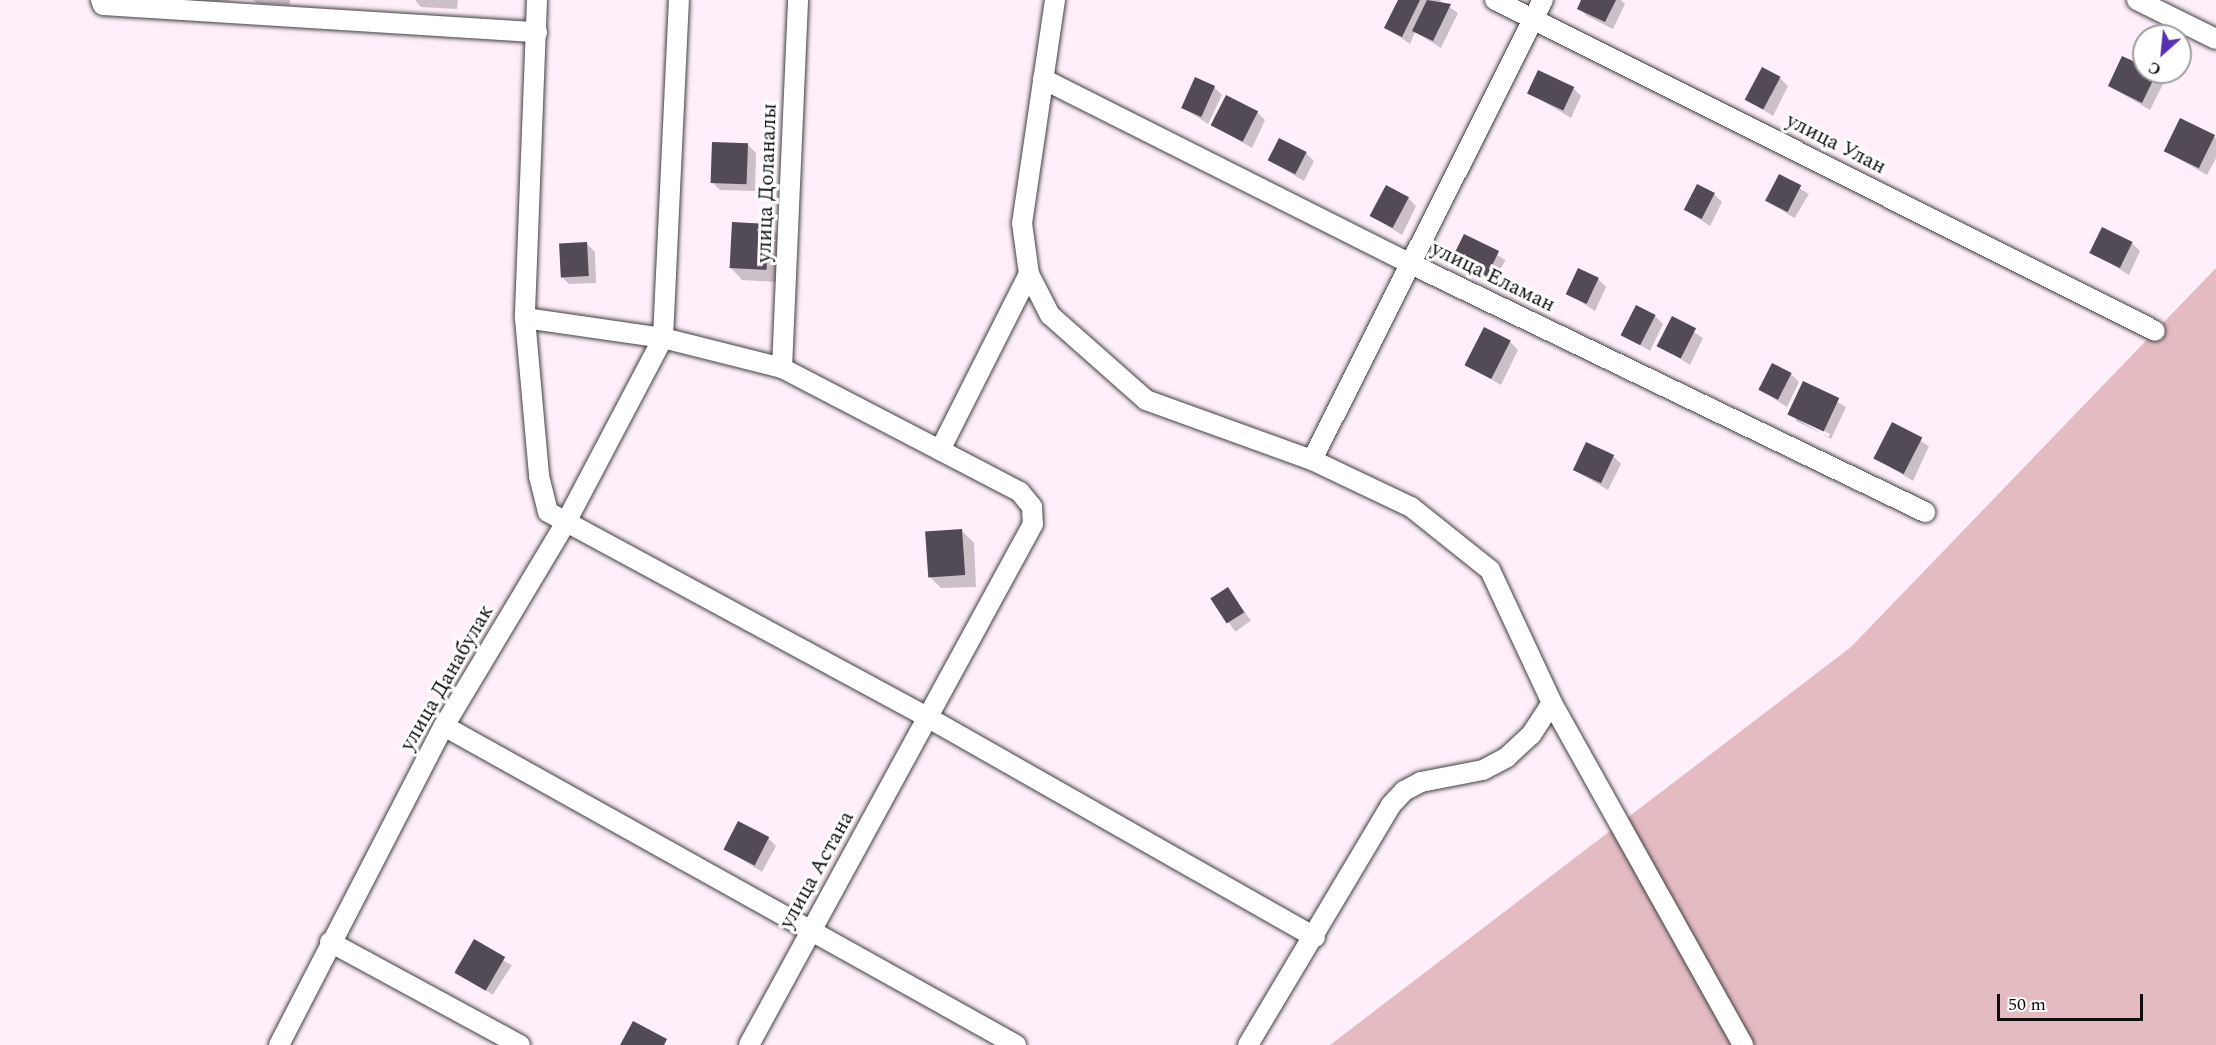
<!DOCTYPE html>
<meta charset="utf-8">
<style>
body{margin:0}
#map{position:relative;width:2216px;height:1045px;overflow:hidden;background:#feeffb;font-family:Spectral,serif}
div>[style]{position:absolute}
.green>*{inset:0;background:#e5bbc2}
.shadow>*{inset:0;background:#0003;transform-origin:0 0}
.building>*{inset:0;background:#524a55;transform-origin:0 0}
.roads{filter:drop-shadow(0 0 2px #404040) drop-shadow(0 0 2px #404040)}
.street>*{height:20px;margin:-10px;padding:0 10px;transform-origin:10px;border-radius:10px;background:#fff}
span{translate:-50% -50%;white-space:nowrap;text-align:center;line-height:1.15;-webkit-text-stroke:6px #fff;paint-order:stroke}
.street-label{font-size:21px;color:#0d0d0d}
.north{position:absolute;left:2132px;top:24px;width:60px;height:60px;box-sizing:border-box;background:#fff;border:2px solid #9e9e9e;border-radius:50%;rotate:207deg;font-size:16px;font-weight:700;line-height:24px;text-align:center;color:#0d0d0d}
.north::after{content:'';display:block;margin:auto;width:21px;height:27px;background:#5731b1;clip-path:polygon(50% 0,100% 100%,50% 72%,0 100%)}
.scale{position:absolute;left:1997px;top:994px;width:146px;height:27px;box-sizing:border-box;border:3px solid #0d0d0d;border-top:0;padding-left:8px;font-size:18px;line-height:21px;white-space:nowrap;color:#0d0d0d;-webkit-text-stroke:4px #fff;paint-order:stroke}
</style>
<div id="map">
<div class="green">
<i style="clip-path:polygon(2216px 268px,2216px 1045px,1330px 1045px,1851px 647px)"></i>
</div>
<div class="shadow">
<i style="left:192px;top:0;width:38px;height:1px"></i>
<i style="clip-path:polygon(253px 0,290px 0,290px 5px,257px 3px)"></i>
<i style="clip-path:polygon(415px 0,458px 0,457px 9px,421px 7px)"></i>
<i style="clip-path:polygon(1400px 0,1439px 0,1458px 13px,1441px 48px,1415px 32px,1410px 44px,1386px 28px)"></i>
<i style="clip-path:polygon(1583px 0,1621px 0,1625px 4px,1613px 29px,1587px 16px,1579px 8px)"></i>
<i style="clip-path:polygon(2144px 68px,2144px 72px,2153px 72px,2164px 82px,2150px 110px,2109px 86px)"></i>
<i style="clip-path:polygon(1780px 78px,1788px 86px,1773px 116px,1748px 100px)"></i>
<i style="clip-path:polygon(1214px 87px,1222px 95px,1208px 124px,1182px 107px)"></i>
<i style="clip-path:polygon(1573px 88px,1581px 96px,1571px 118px,1529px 93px)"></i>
<i style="clip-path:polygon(1257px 112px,1265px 120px,1252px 148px,1213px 125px)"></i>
<i style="clip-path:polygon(2181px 120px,2216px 138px,2216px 158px,2207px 175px,2165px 151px)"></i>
<i style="clip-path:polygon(748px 145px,756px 153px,755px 191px,720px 190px,712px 182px)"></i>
<i style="clip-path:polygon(1306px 153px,1314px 161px,1304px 181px,1270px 161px)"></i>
<i style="left:1779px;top:176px;width:35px;height:28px;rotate:31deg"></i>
<i style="clip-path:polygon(1714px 194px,1722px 202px,1710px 226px,1686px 210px)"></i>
<i style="clip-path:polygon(1408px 198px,1416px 206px,1402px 235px,1372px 216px)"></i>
<i style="clip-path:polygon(769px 226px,781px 238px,778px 282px,742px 280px,730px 267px)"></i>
<i style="left:1464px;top:236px;width:48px;height:25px;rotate:30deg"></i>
<i style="clip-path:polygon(2132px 243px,2140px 251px,2129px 275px,2092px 252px)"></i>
<i style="clip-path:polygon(587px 244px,595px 252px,596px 283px,569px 284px,561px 276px)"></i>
<i style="clip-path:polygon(1598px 279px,1606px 287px,1595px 311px,1567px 293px)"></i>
<i style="clip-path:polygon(1655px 316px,1663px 324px,1650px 351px,1623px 334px)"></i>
<i style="clip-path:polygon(1672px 318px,1703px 338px,1690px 365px,1659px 345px)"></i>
<i style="clip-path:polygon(1510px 342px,1518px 350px,1501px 385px,1467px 365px)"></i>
<i style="clip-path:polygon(1791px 374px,1799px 382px,1787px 407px,1760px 390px)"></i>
<i style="clip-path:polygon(evenodd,1804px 383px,1846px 407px,1831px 439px,1789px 414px,1804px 383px,1796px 417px,1830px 434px,1829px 437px,1796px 421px,1796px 417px)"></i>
<i style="clip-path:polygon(1892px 424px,1929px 446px,1913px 481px,1875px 458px)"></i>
<i style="clip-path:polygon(1613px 456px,1621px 464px,1608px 490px,1574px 470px)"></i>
<i style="clip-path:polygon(962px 531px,974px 543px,976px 587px,941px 588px,929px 576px)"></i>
<i style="left:1228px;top:589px;width:39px;height:19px;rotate:54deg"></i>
<i style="clip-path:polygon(768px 838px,776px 846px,762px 872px,725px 849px)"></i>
<i style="left:474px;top:941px;width:45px;height:35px;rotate:33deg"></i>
</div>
<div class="building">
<i style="clip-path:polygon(1398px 0,1420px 0,1402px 37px,1384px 28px)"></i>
<i style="clip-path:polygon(1427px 0,1451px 4px,1433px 41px,1412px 31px)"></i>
<i style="clip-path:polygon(1581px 0,1616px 0,1605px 22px,1577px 9px)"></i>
<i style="clip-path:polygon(2122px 56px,2144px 66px,2144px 72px,2157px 72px,2142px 103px,2108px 86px)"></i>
<i style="left:1762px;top:67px;width:21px;height:37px;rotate:28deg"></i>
<i style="left:1538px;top:70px;width:40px;height:26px;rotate:25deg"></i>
<i style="left:1195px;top:77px;width:22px;height:34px;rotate:24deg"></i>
<i style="left:1226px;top:95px;width:36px;height:34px;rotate:27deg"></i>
<i style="left:2180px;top:118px;width:39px;height:37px;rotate:26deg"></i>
<i style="left:1279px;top:138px;width:31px;height:25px;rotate:27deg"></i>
<i style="left:712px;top:142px;width:36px;height:41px;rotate:2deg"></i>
<i style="left:1779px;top:174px;width:25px;height:30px;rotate:27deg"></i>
<i style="left:1697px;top:184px;width:20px;height:29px;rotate:27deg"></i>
<i style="left:1386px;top:185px;width:26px;height:35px;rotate:28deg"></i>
<i style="left:732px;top:222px;width:37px;height:46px;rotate:3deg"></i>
<i style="left:2102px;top:227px;width:34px;height:29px;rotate:26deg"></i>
<i style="left:1464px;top:234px;width:39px;height:28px;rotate:26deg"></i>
<i style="left:587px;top:242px;width:34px;height:28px;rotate:87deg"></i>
<i style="left:1578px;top:268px;width:23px;height:29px;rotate:25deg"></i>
<i style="left:1636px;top:305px;width:22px;height:34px;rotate:27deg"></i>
<i style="left:1672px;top:316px;width:27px;height:34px;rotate:27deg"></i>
<i style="left:1484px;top:327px;width:30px;height:43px;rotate:27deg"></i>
<i style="left:1772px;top:363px;width:22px;height:30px;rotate:27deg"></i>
<i style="left:1803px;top:381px;width:40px;height:37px;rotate:25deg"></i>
<i style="left:1892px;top:422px;width:34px;height:41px;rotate:27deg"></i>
<i style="left:1586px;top:442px;width:31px;height:31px;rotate:25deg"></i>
<i style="left:962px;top:529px;width:46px;height:37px;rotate:86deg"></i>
<i style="left:1228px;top:587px;width:30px;height:21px;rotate:57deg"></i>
<i style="left:738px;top:821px;width:35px;height:32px;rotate:27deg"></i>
<i style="left:474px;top:939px;width:36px;height:39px;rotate:30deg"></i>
<i style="clip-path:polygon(633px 1021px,667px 1039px,664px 1045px,620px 1045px)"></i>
</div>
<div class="roads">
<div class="street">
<i style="left:101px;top:0;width:5px;rotate:68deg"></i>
<i style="left:103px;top:5px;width:435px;rotate:3.6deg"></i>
<i style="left:537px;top:0;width:318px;rotate:92.2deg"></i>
<i style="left:525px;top:318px;width:139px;rotate:8.2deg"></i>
<i style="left:663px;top:338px;width:123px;rotate:14.1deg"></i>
<i style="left:782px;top:368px;width:268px;rotate:27.5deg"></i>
<i style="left:1020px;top:492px;width:19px;rotate:51deg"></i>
<i style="left:1032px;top:507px;width:17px;rotate:87deg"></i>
<i style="left:1033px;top:524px;width:593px;rotate:118.6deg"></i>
<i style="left:1055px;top:0;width:225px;rotate:98.4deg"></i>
<i style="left:1022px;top:223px;width:51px;rotate:82.2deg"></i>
<i style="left:1029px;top:274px;width:46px;rotate:62.9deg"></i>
<i style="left:1050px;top:315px;width:128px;rotate:41.5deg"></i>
<i style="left:1146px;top:400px;width:177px;rotate:19.9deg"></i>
<i style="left:1312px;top:460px;width:110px;rotate:25.4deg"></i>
<i style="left:1411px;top:507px;width:101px;rotate:38.6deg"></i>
<i style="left:1490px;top:570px;width:147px;rotate:65deg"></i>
<i style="left:1552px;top:703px;width:392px;rotate:60.8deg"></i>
<i style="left:1495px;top:0;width:738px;rotate:26.63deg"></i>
<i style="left:2137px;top:0;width:88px;rotate:26.3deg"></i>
<i style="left:1043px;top:79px;width:412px;rotate:26.7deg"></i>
<i style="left:1411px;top:264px;width:571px;rotate:25.76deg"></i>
<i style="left:525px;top:318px;width:159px;rotate:84.9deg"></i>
<i style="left:539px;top:476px;width:37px;rotate:76deg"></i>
<i style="left:548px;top:512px;width:431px;rotate:28.4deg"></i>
<i style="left:927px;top:717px;width:446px;rotate:29.6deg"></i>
<i style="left:782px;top:368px;width:368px;rotate:-87.5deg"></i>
<i style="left:940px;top:450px;width:197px;rotate:-63.2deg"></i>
<i style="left:1312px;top:460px;width:515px;rotate:-63.34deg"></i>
<i style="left:444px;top:726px;width:655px;rotate:29.15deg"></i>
<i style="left:330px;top:942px;width:216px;rotate:28.5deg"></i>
<i style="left:279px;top:1045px;width:359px;rotate:-62.7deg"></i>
<i style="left:444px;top:726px;width:235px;rotate:-59.1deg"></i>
<i style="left:565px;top:524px;width:210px;rotate:-62.2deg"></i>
<i style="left:663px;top:338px;width:338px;rotate:-87.3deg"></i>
<i style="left:1248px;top:1045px;width:279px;rotate:-59.2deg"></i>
<i style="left:1391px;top:805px;width:19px;rotate:-47deg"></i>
<i style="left:1404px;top:791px;width:19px;rotate:-28deg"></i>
<i style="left:1421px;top:782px;width:63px;rotate:-11deg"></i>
<i style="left:1483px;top:770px;width:27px;rotate:-28deg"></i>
<i style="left:1507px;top:757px;width:33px;rotate:-43deg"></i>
<i style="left:1531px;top:735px;width:38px;rotate:-57deg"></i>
</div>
</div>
<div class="street-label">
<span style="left:1836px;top:144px;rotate:27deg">улица Улан</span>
<span style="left:767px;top:183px;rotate:-88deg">улица Доланалы</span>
<span style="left:1493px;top:277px;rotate:26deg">улица Еламан</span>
<span style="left:447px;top:678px;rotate:-60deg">улица Данабулак</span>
<span style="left:817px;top:870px;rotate:-61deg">улица Астана</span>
</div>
<div class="north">С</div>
<div class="scale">50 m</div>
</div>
